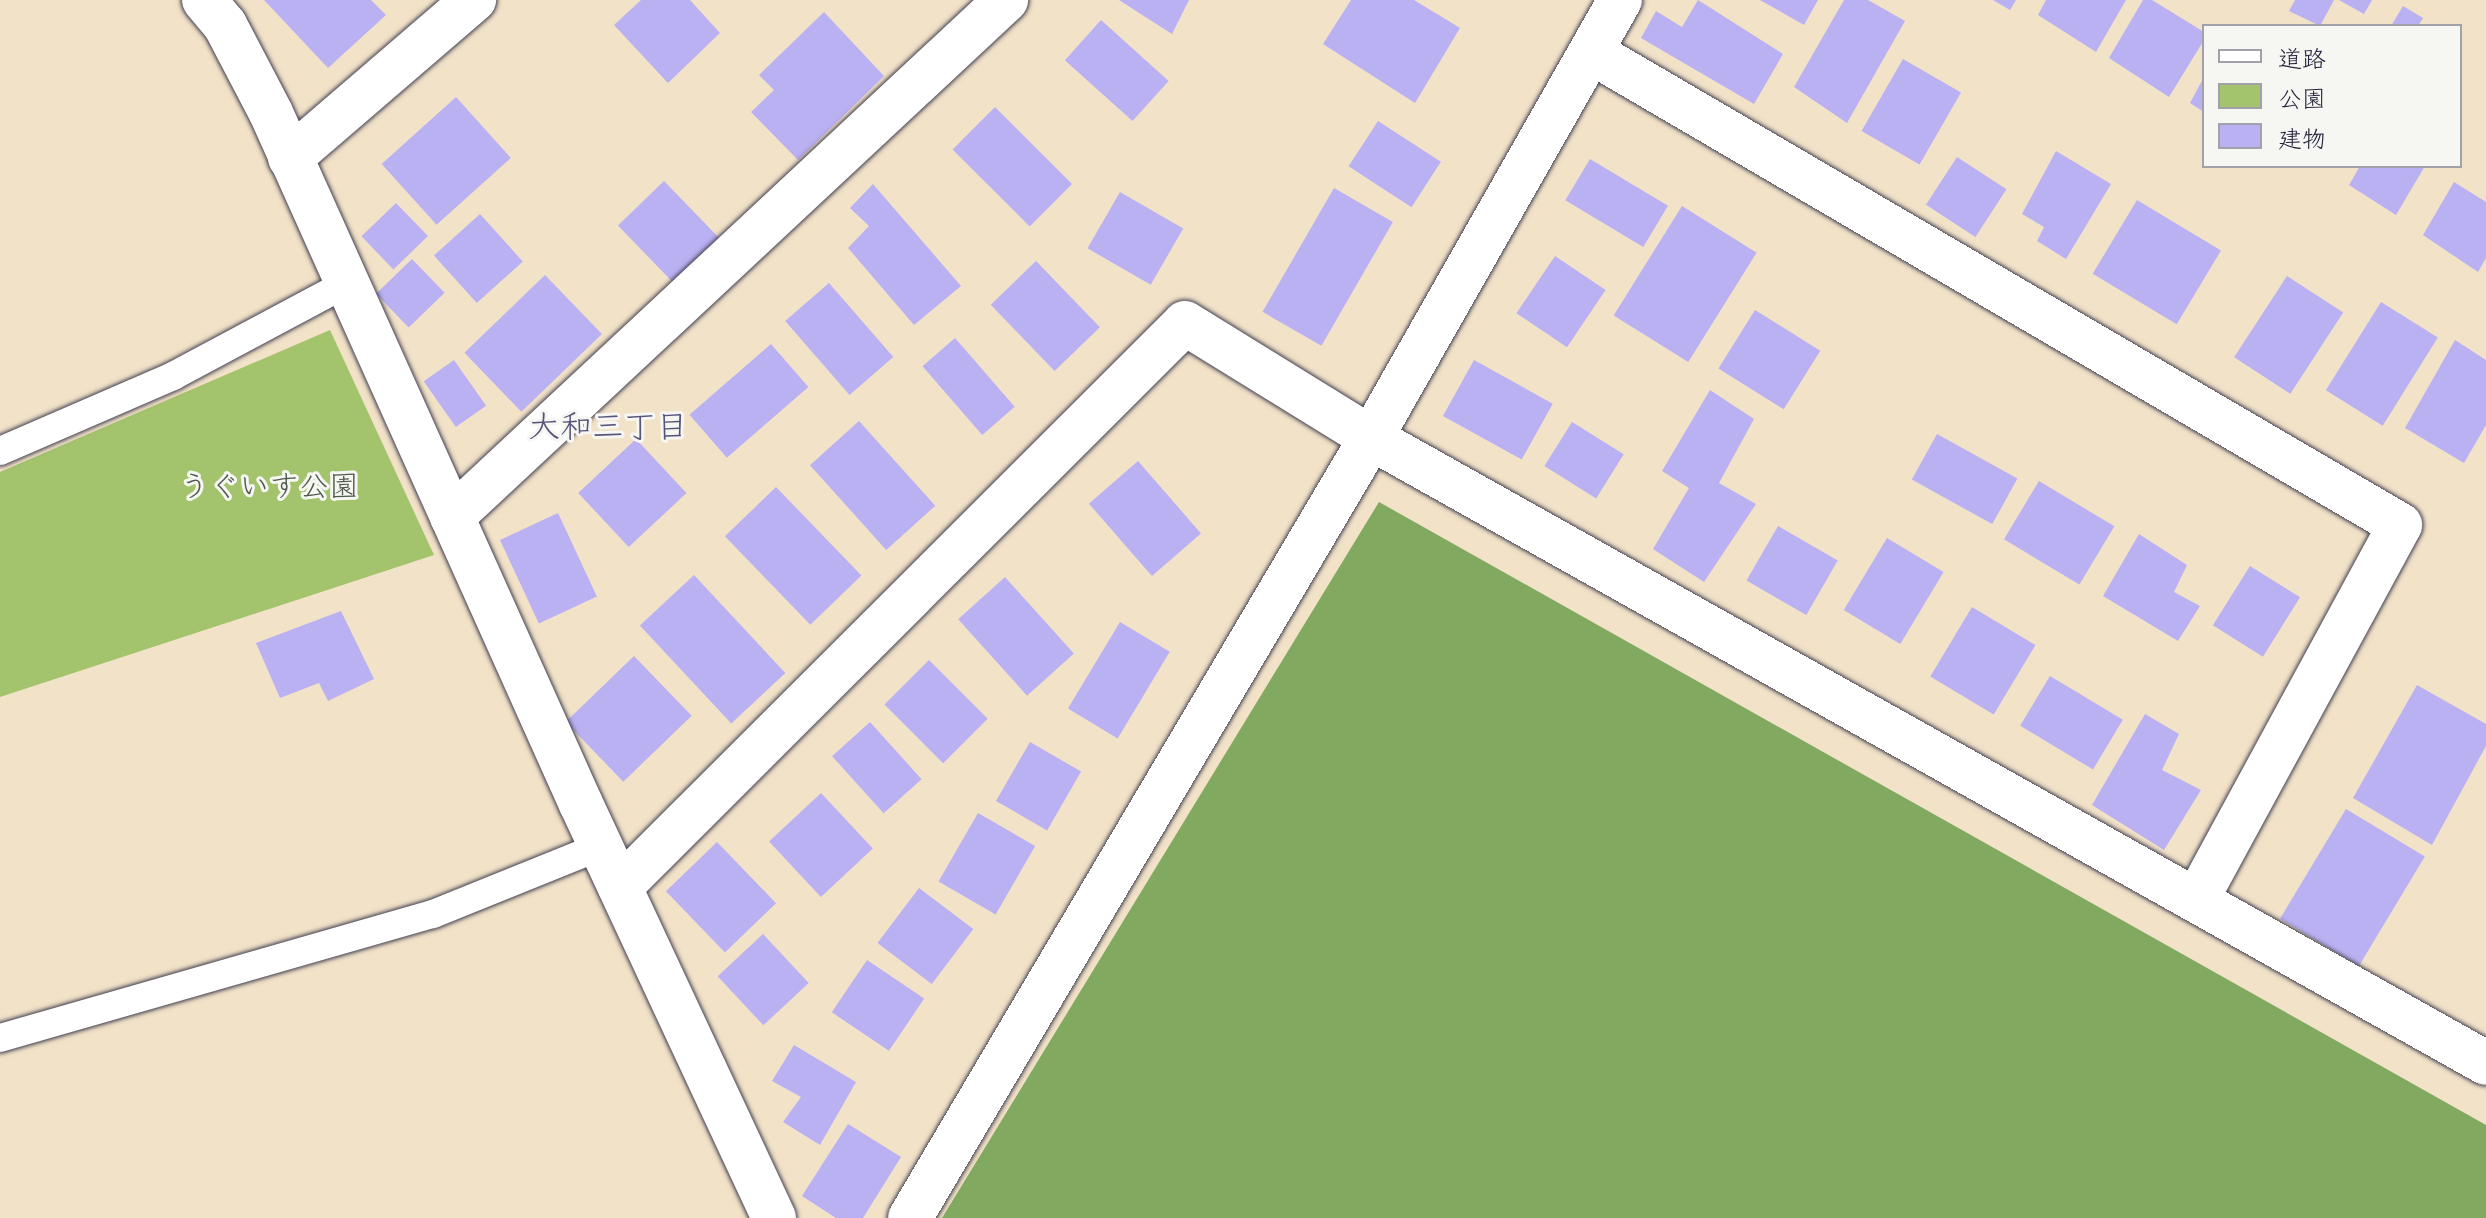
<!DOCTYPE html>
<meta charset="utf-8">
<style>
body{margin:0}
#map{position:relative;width:2486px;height:1218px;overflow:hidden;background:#f2e2c8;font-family:"Patrick Hand","Klee One",sans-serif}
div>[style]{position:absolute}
.green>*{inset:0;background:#a3c36c}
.forest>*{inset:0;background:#82a960}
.building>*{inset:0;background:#bab1f3;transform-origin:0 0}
.roads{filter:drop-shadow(0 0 2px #413f50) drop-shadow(0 0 2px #413f50)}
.service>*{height:28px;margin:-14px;padding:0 14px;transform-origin:14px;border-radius:14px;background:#fff}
.minor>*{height:44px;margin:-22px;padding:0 22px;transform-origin:22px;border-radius:22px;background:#fff}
span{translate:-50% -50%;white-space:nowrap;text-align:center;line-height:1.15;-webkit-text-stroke:6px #f6f6f2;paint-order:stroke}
.park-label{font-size:30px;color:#4f5a4c}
.neighbourhood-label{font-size:32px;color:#57547b}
.legend{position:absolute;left:2202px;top:24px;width:260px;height:144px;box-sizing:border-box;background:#f6f6f2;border:2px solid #a1a1a9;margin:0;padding:10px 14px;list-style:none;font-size:24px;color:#22223b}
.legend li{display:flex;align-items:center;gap:16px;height:40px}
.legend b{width:40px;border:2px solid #a1a1a9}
</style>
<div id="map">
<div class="green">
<i style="clip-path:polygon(330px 330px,434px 555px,0 697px,0 472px)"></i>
</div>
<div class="forest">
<i style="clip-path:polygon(1379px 502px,2486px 1125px,2486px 1218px,942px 1218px)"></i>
</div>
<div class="building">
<i style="clip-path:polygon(264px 0,371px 0,386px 15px,328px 68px)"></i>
<i style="clip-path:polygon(641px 0,690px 0,720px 33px,668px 83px,614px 25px)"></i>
<i style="clip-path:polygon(1119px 0,1189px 0,1172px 34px)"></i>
<i style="clip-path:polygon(1351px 0,1414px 0,1460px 28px,1415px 103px,1323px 44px)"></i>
<i style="clip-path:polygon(1698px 0,1783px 54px,1754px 104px,1641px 38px,1656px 11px,1682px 27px)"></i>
<i style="clip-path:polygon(1760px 0,1818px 0,1804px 25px)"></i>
<i style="clip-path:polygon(1844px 0,1868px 0,1905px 21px,1847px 123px,1794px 87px)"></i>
<i style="clip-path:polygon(1993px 0,2016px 0,2010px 10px)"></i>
<i style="clip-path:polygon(2046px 0,2126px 0,2096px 52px,2038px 15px)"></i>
<i style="clip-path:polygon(2143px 0,2152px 0,2204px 32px,2204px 40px,2169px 97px,2109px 58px)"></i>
<i style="clip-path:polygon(2295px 0,2334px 0,2320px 26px,2289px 11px)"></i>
<i style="clip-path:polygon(2339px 0,2372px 0,2364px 14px)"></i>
<i style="clip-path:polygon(2403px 6px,2423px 18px,2418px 26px,2391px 26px)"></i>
<i style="clip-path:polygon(824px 12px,884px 76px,798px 160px,751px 112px,774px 90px,759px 75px)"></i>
<i style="left:1101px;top:20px;width:91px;height:54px;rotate:42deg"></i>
<i style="left:1903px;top:59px;width:67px;height:83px;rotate:30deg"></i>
<i style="clip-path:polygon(2204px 77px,2204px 112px,2190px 103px)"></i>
<i style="left:456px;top:97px;width:82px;height:100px;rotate:48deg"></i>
<i style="left:995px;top:107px;width:109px;height:60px;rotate:45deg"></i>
<i style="left:1378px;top:121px;width:75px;height:54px;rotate:33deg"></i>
<i style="clip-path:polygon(2056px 151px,2111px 184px,2066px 259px,2037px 241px,2044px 227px,2022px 214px)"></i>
<i style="left:1957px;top:157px;width:59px;height:57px;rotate:33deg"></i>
<i style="left:1590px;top:159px;width:91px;height:48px;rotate:31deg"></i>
<i style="clip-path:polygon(2360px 166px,2425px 166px,2396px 215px,2349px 185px)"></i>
<i style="left:664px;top:181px;width:86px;height:64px;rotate:46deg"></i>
<i style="clip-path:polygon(2454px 182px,2486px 202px,2486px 258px,2478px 272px,2423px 235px)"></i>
<i style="clip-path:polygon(873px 184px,961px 286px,914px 325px,848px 248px,869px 226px,850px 208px)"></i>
<i style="left:1334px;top:188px;width:68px;height:143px;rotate:30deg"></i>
<i style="left:1120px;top:192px;width:73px;height:65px;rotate:30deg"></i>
<i style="left:2137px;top:200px;width:98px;height:86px;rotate:31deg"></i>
<i style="left:396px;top:203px;width:46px;height:48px;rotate:46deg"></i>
<i style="left:1682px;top:206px;width:88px;height:129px;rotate:32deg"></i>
<i style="left:480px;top:214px;width:64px;height:62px;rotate:48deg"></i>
<i style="left:1555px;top:256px;width:61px;height:69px;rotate:34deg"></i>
<i style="left:412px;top:259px;width:47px;height:50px;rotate:46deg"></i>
<i style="left:1036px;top:261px;width:92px;height:63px;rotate:46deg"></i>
<i style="left:545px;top:275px;width:82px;height:112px;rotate:46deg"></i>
<i style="left:2287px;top:276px;width:67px;height:97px;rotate:33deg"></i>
<i style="left:829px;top:283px;width:98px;height:58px;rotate:49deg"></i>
<i style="left:2381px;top:302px;width:67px;height:104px;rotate:32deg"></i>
<i style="left:1755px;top:310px;width:77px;height:69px;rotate:32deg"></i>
<i style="left:955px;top:338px;width:91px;height:43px;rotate:49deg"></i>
<i style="clip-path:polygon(2455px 340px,2486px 360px,2486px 425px,2464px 463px,2405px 428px)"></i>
<i style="left:771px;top:344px;width:57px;height:108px;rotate:49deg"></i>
<i style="left:454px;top:360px;width:56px;height:37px;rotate:55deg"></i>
<i style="left:1474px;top:360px;width:90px;height:64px;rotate:29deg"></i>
<i style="clip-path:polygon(1710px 390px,1754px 419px,1719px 483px,1756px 504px,1704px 582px,1653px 549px,1689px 488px,1662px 471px)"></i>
<i style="left:859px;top:421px;width:114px;height:66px;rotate:48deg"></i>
<i style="left:1572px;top:422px;width:61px;height:52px;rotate:32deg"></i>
<i style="left:1937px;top:434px;width:92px;height:52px;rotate:29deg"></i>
<i style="left:636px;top:439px;width:74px;height:79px;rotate:47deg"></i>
<i style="left:1138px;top:461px;width:96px;height:65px;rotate:49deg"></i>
<i style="left:2039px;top:481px;width:88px;height:68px;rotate:31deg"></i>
<i style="left:776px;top:487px;width:123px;height:71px;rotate:46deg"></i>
<i style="left:558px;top:513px;width:92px;height:64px;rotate:65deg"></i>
<i style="left:1778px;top:526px;width:69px;height:63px;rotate:30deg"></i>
<i style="clip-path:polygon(2139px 534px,2187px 565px,2174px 592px,2200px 606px,2178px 641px,2103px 596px)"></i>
<i style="left:1887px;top:538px;width:66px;height:84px;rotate:31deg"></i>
<i style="left:2250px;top:566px;width:59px;height:70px;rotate:32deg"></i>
<i style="left:694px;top:575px;width:134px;height:74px;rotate:47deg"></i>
<i style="left:1005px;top:577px;width:103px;height:63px;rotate:48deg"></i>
<i style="left:1972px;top:607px;width:74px;height:81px;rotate:31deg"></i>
<i style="clip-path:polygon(341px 611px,374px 679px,328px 701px,319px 683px,280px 698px,256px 643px)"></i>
<i style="left:1120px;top:622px;width:58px;height:101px;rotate:31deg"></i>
<i style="left:634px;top:656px;width:83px;height:95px;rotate:46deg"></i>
<i style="left:929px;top:660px;width:83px;height:63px;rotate:45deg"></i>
<i style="left:2050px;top:676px;width:85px;height:58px;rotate:31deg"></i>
<i style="clip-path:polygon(2417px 685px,2486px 724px,2486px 746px,2432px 845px,2353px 798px)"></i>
<i style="clip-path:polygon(2145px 714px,2179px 734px,2162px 770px,2201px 790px,2164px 850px,2092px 805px)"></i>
<i style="left:870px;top:722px;width:77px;height:51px;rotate:48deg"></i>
<i style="left:1030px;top:742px;width:59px;height:68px;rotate:30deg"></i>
<i style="left:821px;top:793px;width:76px;height:71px;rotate:47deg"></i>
<i style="left:2346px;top:809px;width:92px;height:128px;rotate:31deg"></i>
<i style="left:978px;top:813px;width:66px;height:79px;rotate:30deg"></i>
<i style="left:717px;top:842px;width:85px;height:71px;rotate:46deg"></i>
<i style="left:919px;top:888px;width:68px;height:69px;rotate:37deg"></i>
<i style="left:763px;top:934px;width:67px;height:62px;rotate:47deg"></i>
<i style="left:867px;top:960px;width:69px;height:63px;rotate:34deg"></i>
<i style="clip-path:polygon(794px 1045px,856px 1082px,820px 1145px,783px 1122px,801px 1097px,772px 1081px)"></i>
<i style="clip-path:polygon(848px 1124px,901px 1157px,863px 1218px,836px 1218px,802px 1196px)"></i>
</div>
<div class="roads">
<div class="service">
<i style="left:0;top:451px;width:189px;rotate:-23.4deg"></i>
<i style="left:173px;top:376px;width:197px;rotate:-28.1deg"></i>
<i style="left:0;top:1038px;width:450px;rotate:-16deg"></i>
<i style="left:433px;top:914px;width:181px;rotate:-22deg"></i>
</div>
<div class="minor">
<i style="left:204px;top:0;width:33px;rotate:50deg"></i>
<i style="left:225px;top:25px;width:99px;rotate:62.4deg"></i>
<i style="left:271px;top:113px;width:757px;rotate:65.84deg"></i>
<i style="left:581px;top:804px;width:457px;rotate:65deg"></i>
<i style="left:1591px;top:52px;width:937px;rotate:30.31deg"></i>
<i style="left:2400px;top:525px;width:427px;rotate:118.5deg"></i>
<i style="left:290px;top:158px;width:243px;rotate:-40.7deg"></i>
<i style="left:452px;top:517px;width:758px;rotate:-43.02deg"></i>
<i style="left:620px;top:887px;width:798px;rotate:-44.95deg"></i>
<i style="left:1185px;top:323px;width:219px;rotate:31.7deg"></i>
<i style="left:1371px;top:438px;width:1278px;rotate:29.27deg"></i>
<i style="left:910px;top:1218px;width:906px;rotate:-59.42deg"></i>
<i style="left:1371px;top:438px;width:504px;rotate:-60.38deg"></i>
</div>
</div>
<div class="park-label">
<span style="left:269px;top:485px">うぐいす公園</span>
</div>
<div class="neighbourhood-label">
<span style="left:608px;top:426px">大和三丁目</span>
</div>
<ul class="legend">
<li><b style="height:10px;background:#fff"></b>道路</li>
<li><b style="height:22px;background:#a3c36c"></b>公園</li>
<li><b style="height:22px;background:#bab1f3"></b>建物</li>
</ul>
</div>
